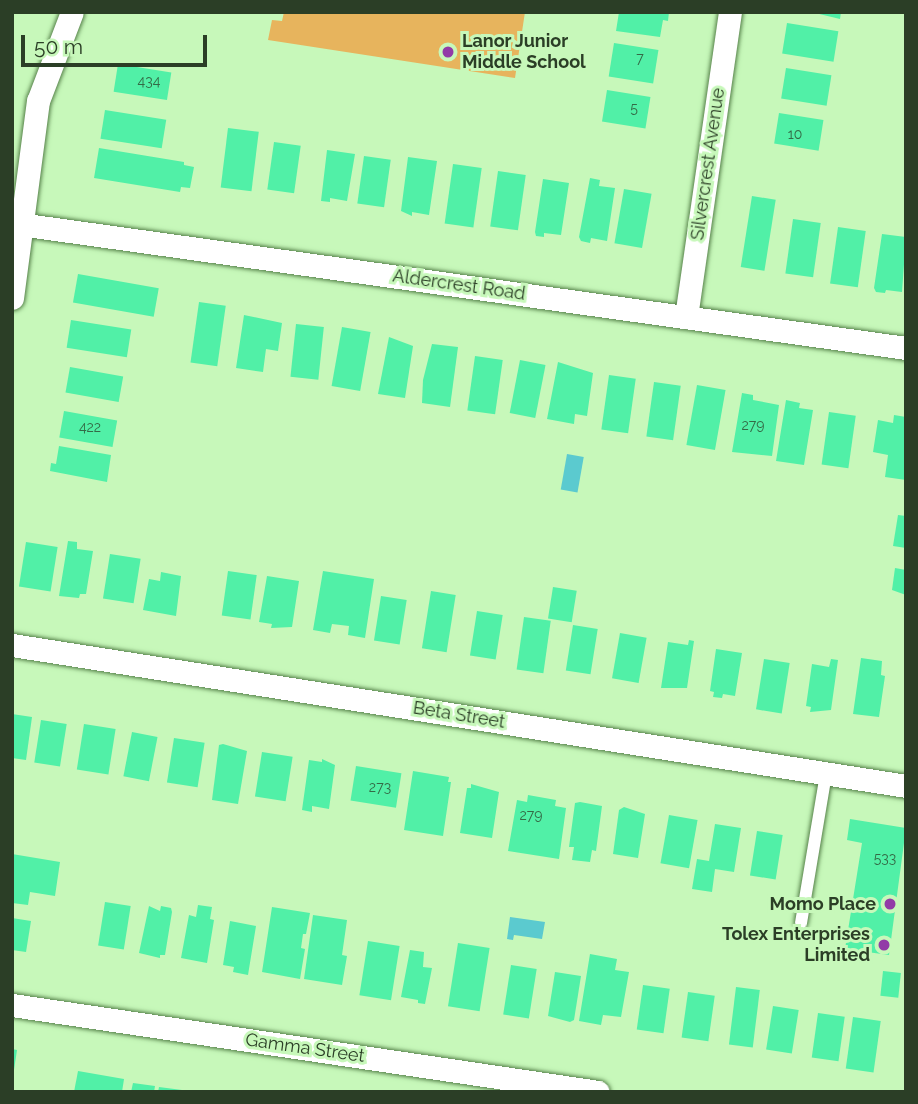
<!DOCTYPE html>
<style>
body{margin:0}
#map{position:relative;width:918px;height:1104px;overflow:hidden;background:#c7f8ba;font-family:Raleway,sans-serif}
div>[style]{position:absolute}
.green>*{inset:0;background:#e7b45d}
.water>*{inset:0;background:#5bcacf;transform-origin:0 0}
.building>*{inset:0;background:#51f0a7;transform-origin:0 0}
.roads{filter:drop-shadow(0 0 2px #56824a) drop-shadow(0 0 2px #56824a)}
.service>*{height:12px;margin:-6px;padding:0 6px;transform-origin:6px;border-radius:6px;background:#fff}
.minor>*{height:23px;margin:-11.5px;padding:0 11.5px;transform-origin:11.5px;border-radius:11.5px;background:#fff}
.dots>*{width:19px;height:19px;translate:-50% -50%;box-sizing:border-box;border:4px solid #c7f8ba;border-radius:50%}
span{translate:-50% -50%;white-space:nowrap;text-align:center;line-height:1.15;-webkit-text-stroke:6px #c7f8ba;paint-order:stroke}
.number-label{font-size:14px;color:#346a46}
.number-label span{-webkit-text-stroke-width:0}
.poi-label{font-size:18px;color:#2b3e26;font-weight:700}
.left{translate:0 -50%;text-align:left}
.right{translate:-100% -50%;text-align:right}
.street-label{font-size:18px;color:#2b3e26}
.frame{position:absolute;inset:0;border:14px solid #2b3e26;pointer-events:none}
.scale{position:absolute;left:21px;top:35px;width:186px;height:32px;box-sizing:border-box;border:4px solid #2b3e26;border-top:0;padding-left:9px;font-size:21px;line-height:24px;white-space:nowrap;color:#2b3e26;-webkit-text-stroke:5px #c7f8ba;paint-order:stroke}
</style>
<div id="map">
<div class="green">
<i style="clip-path:polygon(284px 12px,525px 12px,515px 78px,268px 40px,272px 20px,282px 21px)"></i>
</div>
<div class="water">
<i style="left:567px;top:454px;width:17px;height:36px;rotate:10deg"></i>
<i style="clip-path:polygon(510px 917px,545px 922px,542px 939px,514px 935px,513px 940px,507px 939px)"></i>
</div>
<div class="building">
<i style="clip-path:polygon(619px 12px,669px 12px,668px 21px,663px 20px,660px 37px,616px 31px)"></i>
<i style="clip-path:polygon(811px 12px,841px 12px,840px 19px)"></i>
<i style="left:787px;top:23px;width:52px;height:31px;rotate:9deg"></i>
<i style="left:614px;top:43px;width:45px;height:34px;rotate:9deg"></i>
<i style="left:118px;top:64px;width:54px;height:28px;rotate:9deg"></i>
<i style="left:786px;top:68px;width:46px;height:31px;rotate:9deg"></i>
<i style="left:607px;top:90px;width:44px;height:32px;rotate:9deg"></i>
<i style="left:105px;top:110px;width:62px;height:29px;rotate:9deg"></i>
<i style="left:779px;top:113px;width:45px;height:31px;rotate:9deg"></i>
<i style="left:228px;top:128px;width:31px;height:60px;rotate:7deg"></i>
<i style="left:274px;top:142px;width:27px;height:48px;rotate:8deg"></i>
<i style="clip-path:polygon(99px 148px,184px 162px,184px 165px,194px 167px,190px 188px,181px 187px,180px 192px,94px 178px)"></i>
<i style="clip-path:polygon(327px 150px,355px 154px,347px 201px,330px 198px,330px 202px,321px 201px)"></i>
<i style="left:364px;top:156px;width:27px;height:48px;rotate:8deg"></i>
<i style="clip-path:polygon(408px 157px,437px 161px,429px 215px,412px 212px,412px 216px,401px 211px)"></i>
<i style="left:453px;top:164px;width:29px;height:60px;rotate:8deg"></i>
<i style="left:498px;top:171px;width:28px;height:56px;rotate:8deg"></i>
<i style="clip-path:polygon(590px 178px,600px 180px,599px 186px,615px 188px,607px 241px,591px 238px,590px 243px,581px 241px,579px 237px)"></i>
<i style="clip-path:polygon(543px 179px,569px 183px,561px 235px,544px 233px,544px 237px,536px 236px,535px 232px)"></i>
<i style="left:624px;top:189px;width:28px;height:55px;rotate:10deg"></i>
<i style="left:752px;top:196px;width:24px;height:72px;rotate:9deg"></i>
<i style="left:793px;top:219px;width:28px;height:55px;rotate:8deg"></i>
<i style="left:838px;top:227px;width:28px;height:57px;rotate:8deg"></i>
<i style="clip-path:polygon(882px 234px,906px 237px,902px 292px,886px 290px,885px 293px,876px 292px,874px 288px)"></i>
<i style="left:78px;top:274px;width:82px;height:29px;rotate:10deg"></i>
<i style="left:199px;top:302px;width:27px;height:61px;rotate:8deg"></i>
<i style="clip-path:polygon(244px 315px,282px 323px,278px 351px,266px 349px,263px 372px,236px 368px)"></i>
<i style="left:71px;top:320px;width:61px;height:28px;rotate:9deg"></i>
<i style="left:296px;top:324px;width:28px;height:53px;rotate:6deg"></i>
<i style="left:342px;top:327px;width:29px;height:60px;rotate:10deg"></i>
<i style="clip-path:polygon(389px 337px,413px 346px,405px 398px,378px 394px)"></i>
<i style="clip-path:polygon(432px 344px,458px 347px,450px 407px,422px 403px,423px 380px)"></i>
<i style="left:475px;top:356px;width:28px;height:55px;rotate:8deg"></i>
<i style="left:520px;top:360px;width:26px;height:54px;rotate:11deg"></i>
<i style="clip-path:polygon(558px 362px,593px 373px,587px 416px,575px 414px,574px 424px,547px 419px)"></i>
<i style="left:70px;top:367px;width:54px;height:26px;rotate:10deg"></i>
<i style="left:609px;top:375px;width:27px;height:55px;rotate:8deg"></i>
<i style="left:654px;top:382px;width:27px;height:55px;rotate:8deg"></i>
<i style="left:697px;top:385px;width:29px;height:61px;rotate:10deg"></i>
<i style="clip-path:polygon(742px 393px,753px 395px,753px 400px,779px 405px,772px 456px,732px 452px)"></i>
<i style="clip-path:polygon(786px 400px,800px 403px,799px 408px,813px 410px,804px 465px,776px 461px)"></i>
<i style="left:64px;top:411px;width:54px;height:27px;rotate:10deg"></i>
<i style="left:829px;top:412px;width:27px;height:53px;rotate:8deg"></i>
<i style="clip-path:polygon(894px 415px,906px 417px,906px 480px,885px 477px,888px 455px,873px 452px,878px 420px,893px 423px)"></i>
<i style="clip-path:polygon(59px 446px,111px 455px,107px 482px,50px 471px,51px 463px,56px 464px)"></i>
<i style="clip-path:polygon(898px 515px,906px 516px,906px 548px,893px 546px)"></i>
<i style="clip-path:polygon(68px 541px,77px 542px,77px 549px,93px 551px,86px 594px,80px 594px,79px 598px,59px 596px)"></i>
<i style="left:26px;top:542px;width:32px;height:45px;rotate:9deg"></i>
<i style="left:110px;top:554px;width:31px;height:45px;rotate:9deg"></i>
<i style="clip-path:polygon(895px 568px,906px 570px,906px 595px,892px 590px)"></i>
<i style="left:228px;top:571px;width:29px;height:45px;rotate:8deg"></i>
<i style="clip-path:polygon(323px 571px,374px 579px,365px 638px,348px 635px,349px 626px,332px 624px,330px 633px,313px 630px)"></i>
<i style="clip-path:polygon(161px 572px,181px 576px,176px 616px,143px 610px,149px 579px,160px 581px)"></i>
<i style="clip-path:polygon(267px 576px,299px 581px,292px 627px,271px 628px,272px 624px,259px 622px)"></i>
<i style="left:553px;top:587px;width:24px;height:32px;rotate:9deg"></i>
<i style="left:431px;top:591px;width:25px;height:58px;rotate:9deg"></i>
<i style="left:381px;top:596px;width:26px;height:45px;rotate:9deg"></i>
<i style="left:477px;top:611px;width:26px;height:45px;rotate:9deg"></i>
<i style="left:524px;top:617px;width:27px;height:53px;rotate:8deg"></i>
<i style="left:573px;top:625px;width:25px;height:46px;rotate:9deg"></i>
<i style="left:620px;top:633px;width:27px;height:46px;rotate:10deg"></i>
<i style="clip-path:polygon(689px 640px,694px 641px,687px 688px,661px 688px,668px 642px,688px 645px)"></i>
<i style="clip-path:polygon(716px 649px,742px 653px,735px 696px,723px 694px,722px 698px,713px 697px,714px 692px,710px 691px)"></i>
<i style="clip-path:polygon(861px 658px,882px 661px,881px 675px,885px 676px,879px 717px,853px 714px)"></i>
<i style="left:764px;top:659px;width:26px;height:51px;rotate:9deg"></i>
<i style="clip-path:polygon(831px 659px,838px 660px,831px 710px,810px 712px,811px 707px,806px 706px,812px 664px,829px 667px)"></i>
<i style="clip-path:polygon(12px 714px,32px 717px,26px 760px,12px 758px)"></i>
<i style="left:41px;top:720px;width:26px;height:43px;rotate:9deg"></i>
<i style="left:84px;top:724px;width:32px;height:46px;rotate:9deg"></i>
<i style="left:132px;top:732px;width:26px;height:45px;rotate:11deg"></i>
<i style="left:174px;top:738px;width:31px;height:45px;rotate:9deg"></i>
<i style="clip-path:polygon(223px 744px,247px 751px,238px 804px,212px 800px,219px 745px)"></i>
<i style="left:262px;top:752px;width:31px;height:45px;rotate:9deg"></i>
<i style="clip-path:polygon(322px 759px,335px 765px,329px 809px,312px 806px,312px 812px,302px 810px,309px 760px,322px 762px)"></i>
<i style="left:356px;top:766px;width:46px;height:35px;rotate:9deg"></i>
<i style="clip-path:polygon(413px 771px,449px 777px,448px 782px,451px 782px,443px 836px,404px 830px)"></i>
<i style="clip-path:polygon(471px 784px,499px 792px,492px 838px,460px 833px,467px 788px,471px 788px)"></i>
<i style="clip-path:polygon(528px 795px,556px 800px,555px 806px,566px 808px,559px 859px,508px 851px,517px 800px,527px 802px)"></i>
<i style="clip-path:polygon(580px 802px,602px 806px,596px 851px,592px 850px,590px 862px,572px 860px,574px 847px,569px 847px,575px 803px)"></i>
<i style="clip-path:polygon(624px 807px,645px 814px,638px 858px,613px 854px,619px 810px)"></i>
<i style="left:669px;top:815px;width:29px;height:49px;rotate:10deg"></i>
<i style="clip-path:polygon(850px 819px,906px 828px,889px 955px,845px 949px,862px 843px,847px 840px)"></i>
<i style="clip-path:polygon(715px 824px,741px 828px,734px 872px,715px 869px,712px 892px,692px 889px,697px 859px,709px 861px)"></i>
<i style="left:757px;top:831px;width:26px;height:45px;rotate:9deg"></i>
<i style="clip-path:polygon(12px 854px,60px 862px,55px 896px,30px 892px,28px 905px,12px 903px)"></i>
<i style="left:105px;top:902px;width:26px;height:44px;rotate:9deg"></i>
<i style="clip-path:polygon(198px 905px,212px 907px,210px 919px,214px 920px,207px 963px,181px 958px,189px 915px,196px 917px)"></i>
<i style="clip-path:polygon(149px 906px,160px 911px,161px 906px,171px 908px,172px 912px,165px 955px,160px 955px,160px 958px,139px 953px)"></i>
<i style="clip-path:polygon(272px 907px,310px 913px,306px 934px,303px 934px,301px 948px,305px 949px,300px 979px,262px 972px)"></i>
<i style="clip-path:polygon(313px 915px,347px 920px,342px 955px,347px 956px,342px 985px,304px 979px)"></i>
<i style="clip-path:polygon(12px 918px,31px 921px,26px 952px,12px 950px)"></i>
<i style="clip-path:polygon(230px 921px,256px 926px,248px 975px,233px 972px,234px 967px,223px 965px)"></i>
<i style="left:368px;top:941px;width:32px;height:55px;rotate:9deg"></i>
<i style="left:458px;top:943px;width:32px;height:64px;rotate:9deg"></i>
<i style="clip-path:polygon(410px 950px,424px 952px,423px 967px,432px 968px,425px 1004px,418px 1003px,418px 1000px,401px 997px)"></i>
<i style="clip-path:polygon(590px 954px,617px 959px,615px 970px,629px 972px,621px 1017px,603px 1015px,601px 1025px,579px 1021px)"></i>
<i style="left:511px;top:965px;width:26px;height:50px;rotate:9deg"></i>
<i style="left:883px;top:971px;width:18px;height:25px;rotate:6deg"></i>
<i style="clip-path:polygon(555px 972px,581px 976px,574px 1020px,570px 1022px,548px 1016px)"></i>
<i style="left:643px;top:985px;width:27px;height:45px;rotate:8deg"></i>
<i style="left:736px;top:987px;width:24px;height:58px;rotate:7deg"></i>
<i style="left:688px;top:992px;width:27px;height:46px;rotate:8deg"></i>
<i style="left:773px;top:1006px;width:26px;height:44px;rotate:9deg"></i>
<i style="left:818px;top:1013px;width:27px;height:45px;rotate:8deg"></i>
<i style="left:853px;top:1017px;width:28px;height:52px;rotate:8deg"></i>
<i style="clip-path:polygon(12px 1049px,17px 1050px,14px 1070px,12px 1070px)"></i>
<i style="clip-path:polygon(78px 1071px,124px 1079px,122px 1092px,74px 1092px)"></i>
<i style="clip-path:polygon(133px 1083px,155px 1086px,154px 1092px,131px 1092px)"></i>
<i style="clip-path:polygon(159px 1087px,182px 1090px,182px 1092px,158px 1092px)"></i>
</div>
<div class="roads">
<div class="service">
<i style="left:801px;top:923px;width:152px;rotate:-80.5deg"></i>
</div>
<div class="minor">
<i style="left:12px;top:223px;width:903px;rotate:7.96deg"></i>
<i style="left:12px;top:298px;width:199px;rotate:-82.5deg"></i>
<i style="left:38px;top:101px;width:95px;rotate:-69.1deg"></i>
<i style="left:686px;top:317px;width:308px;rotate:-81.8deg"></i>
<i style="left:12px;top:645px;width:905px;rotate:8.96deg"></i>
<i style="left:12px;top:1005px;width:592px;rotate:8.44deg"></i>
</div>
</div>
<div class="dots">
<i style="left:448px;top:52px;background:#923ba7"></i>
<i style="left:890px;top:904px;background:#923ba7"></i>
<i style="left:884px;top:945px;background:#923ba7"></i>
</div>
<div class="number-label">
<span style="left:640px;top:58px">7</span>
<span style="left:149px;top:81px">434</span>
<span style="left:634px;top:108px">5</span>
<span style="left:795px;top:134px">10</span>
<span style="left:753px;top:425px">279</span>
<span style="left:90px;top:427px">422</span>
<span style="left:380px;top:787px">273</span>
<span style="left:531px;top:815px">279</span>
<span style="left:885px;top:858px">533</span>
</div>
<div class="poi-label">
<span class="left" style="left:462px;top:52px">Lanor Junior<br>Middle School</span>
<span class="right" style="left:876px;top:904px">Momo Place</span>
<span class="right" style="left:870px;top:945px">Tolex Enterprises<br>Limited</span>
</div>
<div class="street-label">
<span style="left:708px;top:164px;rotate:-82deg">Silvercrest Avenue</span>
<span style="left:459px;top:285px;rotate:8deg">Aldercrest Road</span>
<span style="left:459px;top:715px;rotate:9deg">Beta Street</span>
<span style="left:305px;top:1048px;rotate:8deg">Gamma Street</span>
</div>
<div class="frame"></div>
<div class="scale">50 m</div>
</div>
